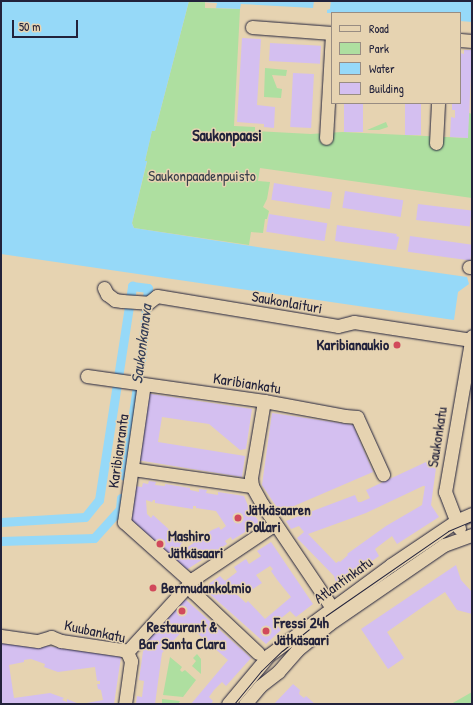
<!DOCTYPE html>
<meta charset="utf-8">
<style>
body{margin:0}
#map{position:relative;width:473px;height:705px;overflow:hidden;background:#e6d3b1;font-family:"Patrick Hand",sans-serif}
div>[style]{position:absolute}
.green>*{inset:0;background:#aedfa0}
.water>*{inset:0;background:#96d9f8}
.canal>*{height:9px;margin:-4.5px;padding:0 4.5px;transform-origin:4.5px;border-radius:4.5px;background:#96d9f8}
.building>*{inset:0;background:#d4bff0;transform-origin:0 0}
.roads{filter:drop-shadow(0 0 1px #22223b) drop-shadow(0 0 1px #22223b)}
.minor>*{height:13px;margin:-6.5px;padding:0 6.5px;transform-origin:6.5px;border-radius:6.5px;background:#e6d3b1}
.tram>*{height:1px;margin:-0.5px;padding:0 0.5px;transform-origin:0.5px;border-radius:0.5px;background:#22223b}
.dots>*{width:11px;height:11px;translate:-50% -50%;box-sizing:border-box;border:2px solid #e6d3b1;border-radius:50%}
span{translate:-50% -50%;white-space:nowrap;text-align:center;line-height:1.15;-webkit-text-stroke:3px #e6d3b1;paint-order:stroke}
.park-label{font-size:15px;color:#373e4a}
.street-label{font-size:15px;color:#22223b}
.poi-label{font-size:15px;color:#22223b;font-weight:700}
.right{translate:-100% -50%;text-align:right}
.left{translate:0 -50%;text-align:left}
.neighbourhood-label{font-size:16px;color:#22223b;font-weight:700}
.water-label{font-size:16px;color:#333d57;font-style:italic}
.frame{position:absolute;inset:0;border:2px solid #22223b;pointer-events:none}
.legend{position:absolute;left:331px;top:12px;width:130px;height:92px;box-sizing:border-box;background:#e6d3b1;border:1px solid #988c82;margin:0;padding:5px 7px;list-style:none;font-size:12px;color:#22223b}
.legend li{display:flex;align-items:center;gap:8px;height:20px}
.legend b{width:20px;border:1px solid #988c82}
.scale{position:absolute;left:12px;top:20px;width:66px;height:18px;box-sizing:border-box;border:2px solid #22223b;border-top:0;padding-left:5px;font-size:12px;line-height:14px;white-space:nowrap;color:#22223b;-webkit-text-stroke:3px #e6d3b1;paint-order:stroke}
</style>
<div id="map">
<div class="green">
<i style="clip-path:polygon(189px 1px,205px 2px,205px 8px,240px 9px,234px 126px,255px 127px,255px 131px,311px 134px,342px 132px,467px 138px,469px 113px,472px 114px,472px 198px,260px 168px,258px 181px,270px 182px,267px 199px,263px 207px,269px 211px,267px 219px,265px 219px,263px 233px,251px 232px,249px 245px,134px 228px,132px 223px,147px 162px,145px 161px,152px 130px,155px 131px)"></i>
<i style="clip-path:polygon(265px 68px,287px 70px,286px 76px,272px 75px,277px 88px,282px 89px,281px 98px,264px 97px)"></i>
<i style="clip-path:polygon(386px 122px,388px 127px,379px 130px,367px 130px)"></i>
<i style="clip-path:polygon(197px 654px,201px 659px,201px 674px,192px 666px,196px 661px,193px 658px)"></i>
<i style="clip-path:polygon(170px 657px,182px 667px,180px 670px,182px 672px,185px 670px,196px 680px,183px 697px,163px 695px)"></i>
<i style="clip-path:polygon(472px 692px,472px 704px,451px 704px)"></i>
<i style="clip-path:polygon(162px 699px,180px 701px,178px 704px,162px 704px)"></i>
</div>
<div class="water">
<i style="clip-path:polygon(1px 1px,314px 1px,313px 8px,241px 4px,240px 9px,216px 8px,217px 3px,189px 1px,155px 131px,152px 131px,145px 161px,147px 161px,132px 223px,133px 226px,134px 228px,264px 248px,467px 277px,469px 284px,458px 292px,454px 320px,1px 254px)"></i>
<i style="clip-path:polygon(331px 1px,472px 1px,472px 22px,460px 21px,460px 13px,327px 13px,327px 10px,330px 9px)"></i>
</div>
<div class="canal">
<i style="left:1px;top:522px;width:84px;rotate:-3.4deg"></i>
<i style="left:85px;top:517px;width:22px;rotate:-51deg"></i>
<i style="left:99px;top:500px;width:217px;rotate:-81.2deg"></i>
<i style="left:132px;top:286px;width:16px;rotate:7deg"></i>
<i style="left:148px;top:288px;width:64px;rotate:95.4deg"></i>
<i style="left:142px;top:352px;width:125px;rotate:98.3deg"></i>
<i style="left:1px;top:541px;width:93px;rotate:-1.8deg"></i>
<i style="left:94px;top:538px;width:39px;rotate:-48deg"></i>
<i style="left:120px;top:509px;width:11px;rotate:-85deg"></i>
</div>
<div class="building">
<i style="clip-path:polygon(242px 38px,261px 39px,257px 105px,275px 107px,274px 128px,264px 127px,264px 124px,237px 122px)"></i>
<i style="left:270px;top:43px;width:51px;height:18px;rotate:3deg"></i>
<i style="clip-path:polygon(464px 50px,472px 50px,468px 138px,450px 137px,451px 117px,455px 118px,455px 110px,452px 110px,452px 103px,460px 103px,460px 53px,464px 54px)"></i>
<i style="left:293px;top:73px;width:21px;height:54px;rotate:3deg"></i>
<i style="left:344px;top:103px;width:19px;height:29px"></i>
<i style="left:405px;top:103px;width:16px;height:32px"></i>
<i style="left:274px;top:183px;width:59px;height:17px;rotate:9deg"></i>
<i style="left:345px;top:191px;width:59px;height:17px;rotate:9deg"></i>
<i style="left:418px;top:204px;width:54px;height:16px;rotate:7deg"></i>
<i style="left:269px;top:214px;width:59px;height:18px;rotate:9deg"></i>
<i style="clip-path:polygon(337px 225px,397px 234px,396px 236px,399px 237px,396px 250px,335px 241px)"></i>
<i style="left:410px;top:236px;width:63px;height:16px;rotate:8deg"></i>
<i style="clip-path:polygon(145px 393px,252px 409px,246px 449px,240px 450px,209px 424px,162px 417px,158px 442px,245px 456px,242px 477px,137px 460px)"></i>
<i style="clip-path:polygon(272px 413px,353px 425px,373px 472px,280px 512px,262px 485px)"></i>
<i style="clip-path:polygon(evenodd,426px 462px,429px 467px,436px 468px,431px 505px,439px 517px,397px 544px,392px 536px,375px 549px,379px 556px,337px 586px,334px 576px,297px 538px,304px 532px,299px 526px,291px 529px,286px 521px,355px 495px,358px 502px,361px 502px,370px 498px,366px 490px,426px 462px,423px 486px,425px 486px,422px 505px,386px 526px,347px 554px,348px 555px,340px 562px,339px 561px,336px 563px,308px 534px,366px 513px,423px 486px)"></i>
<i style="clip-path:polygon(evenodd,149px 481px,156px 482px,155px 485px,165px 486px,165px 484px,190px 488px,190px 490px,199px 492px,199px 489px,207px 490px,206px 493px,218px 495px,218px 492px,244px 496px,249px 508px,260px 523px,232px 540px,231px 537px,225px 541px,227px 544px,186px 570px,129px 521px,135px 486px,142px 487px,143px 483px,148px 484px,149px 481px,146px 500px,152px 502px,153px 500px,155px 500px,155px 503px,193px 509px,193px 506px,196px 506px,196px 508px,216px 511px,226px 526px,221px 530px,219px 527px,212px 530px,185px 549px,180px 545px,183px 542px,153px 515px,151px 518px,147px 514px,146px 500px)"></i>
<i style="clip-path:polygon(evenodd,271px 542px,313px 604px,296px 617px,290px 611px,275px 623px,281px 630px,266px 644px,203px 588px,220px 576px,225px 581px,237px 572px,234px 567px,246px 559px,249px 564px,261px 556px,257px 551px,271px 542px,270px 566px,273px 569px,271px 571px,278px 581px,291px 597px,265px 619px,248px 601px,246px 603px,233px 591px,244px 583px,250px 591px,262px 583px,256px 575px,270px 566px)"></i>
<i style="clip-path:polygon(456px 565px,461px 580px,472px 592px,472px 614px,457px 610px,445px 592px,424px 606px,387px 632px,404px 658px,388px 669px,361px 629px)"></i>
<i style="clip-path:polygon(185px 599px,251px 658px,226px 686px,222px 682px,214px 690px,209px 697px,213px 701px,211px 704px,191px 704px,228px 660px,188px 625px,162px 653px,155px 704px,136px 704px,137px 696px,142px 697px,144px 681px,139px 680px,144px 644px)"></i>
<i style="clip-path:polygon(1px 639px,121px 657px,114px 704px,81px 704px,103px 700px,101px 690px,98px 689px,97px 684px,100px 684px,100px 681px,97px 681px,95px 667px,58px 672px,44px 667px,45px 664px,31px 659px,24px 660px,24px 662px,9px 665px,14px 698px,50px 693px,64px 698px,62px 700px,67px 702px,67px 699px,79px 704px,1px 704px)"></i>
<i style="clip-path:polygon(293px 684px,300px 690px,299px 694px,304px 698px,306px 696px,315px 704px,274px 704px)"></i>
</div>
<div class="roads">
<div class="minor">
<i style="left:252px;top:27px;width:80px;rotate:4.3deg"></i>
<i style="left:460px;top:40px;width:12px;rotate:5deg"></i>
<i style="left:326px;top:138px;width:105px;rotate:-86.7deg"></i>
<i style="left:436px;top:143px;width:40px;rotate:-87.1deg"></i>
<i style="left:469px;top:267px;width:3px"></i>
<i style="left:104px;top:288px;width:7px;rotate:63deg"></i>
<i style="left:107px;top:294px;width:10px;rotate:37deg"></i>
<i style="left:115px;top:300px;width:7px;rotate:8deg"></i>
<i style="left:122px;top:301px;width:26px;rotate:4deg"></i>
<i style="left:148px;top:303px;width:11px;rotate:-38deg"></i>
<i style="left:157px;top:296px;width:183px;rotate:9.4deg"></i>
<i style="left:338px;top:326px;width:16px;rotate:-14deg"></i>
<i style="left:354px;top:322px;width:119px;rotate:8.7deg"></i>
<i style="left:87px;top:376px;width:179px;rotate:8deg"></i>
<i style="left:264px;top:401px;width:82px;rotate:10.5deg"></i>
<i style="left:345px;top:416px;width:12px;rotate:5deg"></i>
<i style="left:357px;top:417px;width:63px;rotate:65.5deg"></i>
<i style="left:264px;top:401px;width:78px;rotate:99.6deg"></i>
<i style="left:251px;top:478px;width:8px;rotate:83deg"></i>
<i style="left:252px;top:486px;width:21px;rotate:61deg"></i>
<i style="left:262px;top:504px;width:134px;rotate:56deg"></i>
<i style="left:132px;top:469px;width:121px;rotate:8.1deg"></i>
<i style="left:459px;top:528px;width:39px;rotate:-111deg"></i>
<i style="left:445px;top:492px;width:158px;rotate:-80.2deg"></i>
<i style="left:1px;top:636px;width:37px;rotate:8deg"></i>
<i style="left:38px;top:641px;width:14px;rotate:-17deg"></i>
<i style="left:51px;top:637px;width:11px;rotate:22deg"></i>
<i style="left:61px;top:641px;width:63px;rotate:8.3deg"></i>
<i style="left:123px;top:650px;width:4px;rotate:27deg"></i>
<i style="left:127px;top:652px;width:10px;rotate:66deg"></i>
<i style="left:131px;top:661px;width:43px;rotate:97.9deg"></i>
<i style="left:127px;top:652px;width:95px;rotate:-47.6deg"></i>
<i style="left:191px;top:582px;width:90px;rotate:-138.2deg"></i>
<i style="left:124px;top:522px;width:139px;rotate:-81.8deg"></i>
<i style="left:258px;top:653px;width:89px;rotate:-136.8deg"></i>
<i style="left:193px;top:592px;width:10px;rotate:-101deg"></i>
<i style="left:191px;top:582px;width:4px;rotate:-56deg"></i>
<i style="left:193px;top:579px;width:99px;rotate:-33.9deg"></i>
<i style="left:228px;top:704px;width:64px;rotate:-50.1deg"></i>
<i style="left:269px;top:655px;width:152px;rotate:-36.4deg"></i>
<i style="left:391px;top:565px;width:78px;rotate:-34.1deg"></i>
<i style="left:456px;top:521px;width:17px;rotate:-24deg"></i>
<i style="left:245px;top:704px;width:23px;rotate:-50deg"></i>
<i style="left:260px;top:686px;width:23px;rotate:-38deg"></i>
<i style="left:278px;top:672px;width:29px;rotate:-49deg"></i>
<i style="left:297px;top:650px;width:41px;rotate:-39.1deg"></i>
<i style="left:329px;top:624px;width:140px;rotate:-34.5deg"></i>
<i style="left:444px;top:545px;width:30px;rotate:-20deg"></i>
</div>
</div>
<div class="tram">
<i style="left:234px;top:704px;width:43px;rotate:-50.7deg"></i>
<i style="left:261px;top:671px;width:29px;rotate:-44deg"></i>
<i style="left:282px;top:651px;width:54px;rotate:-39deg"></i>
<i style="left:324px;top:617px;width:151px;rotate:-34.7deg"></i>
<i style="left:448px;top:531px;width:26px;rotate:-23deg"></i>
</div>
<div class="dots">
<i style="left:397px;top:345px;background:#d1495b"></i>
<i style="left:238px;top:518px;background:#d1495b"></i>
<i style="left:160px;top:544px;background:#d1495b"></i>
<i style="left:153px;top:588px;background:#d1495b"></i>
<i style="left:182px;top:611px;background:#d1495b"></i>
<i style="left:266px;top:631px;background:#d1495b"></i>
</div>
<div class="park-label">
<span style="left:202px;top:176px">Saukonpaadenpuisto</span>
</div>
<div class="street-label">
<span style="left:287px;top:302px;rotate:10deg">Saukonlaituri</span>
<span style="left:247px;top:383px;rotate:9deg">Karibiankatu</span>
<span style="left:437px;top:437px;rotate:-81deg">Saukonkatu</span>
<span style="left:118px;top:451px;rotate:-82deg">Karibianranta</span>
<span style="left:343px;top:580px;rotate:-36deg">Atlantinkatu</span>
<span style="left:95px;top:631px;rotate:12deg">Kuubankatu</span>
</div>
<div class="poi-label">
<span class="right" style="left:389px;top:345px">Karibianaukio</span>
<span class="left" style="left:246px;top:518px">Jätkäsaaren<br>Pollari</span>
<span class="left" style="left:168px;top:544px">Mashiro<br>Jätkäsaari</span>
<span class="left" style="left:161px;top:588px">Bermudankolmio</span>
<span class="left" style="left:274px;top:631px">Fressi 24h<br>Jätkäsaari</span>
<span style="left:182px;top:635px">Restaurant &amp;<br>Bar Santa Clara</span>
</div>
<div class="neighbourhood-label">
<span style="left:227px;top:135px">Saukonpaasi</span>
</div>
<div class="water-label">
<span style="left:141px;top:344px;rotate:-83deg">Saukonkanava</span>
</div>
<div class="frame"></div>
<ul class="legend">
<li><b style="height:5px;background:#e6d3b1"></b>Road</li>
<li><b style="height:11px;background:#aedfa0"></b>Park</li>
<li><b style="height:11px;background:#96d9f8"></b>Water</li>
<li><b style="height:11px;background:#d4bff0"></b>Building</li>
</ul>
<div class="scale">50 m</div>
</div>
